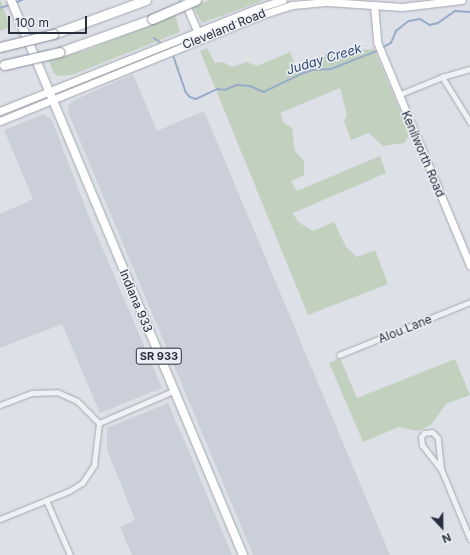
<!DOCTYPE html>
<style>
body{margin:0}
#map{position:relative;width:470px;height:555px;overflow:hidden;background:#dde0e7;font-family:Inter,sans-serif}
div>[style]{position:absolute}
.built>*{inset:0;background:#cbcfd9}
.green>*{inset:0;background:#c2d1be}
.stream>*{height:1.5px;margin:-0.75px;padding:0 0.75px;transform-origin:0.75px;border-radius:0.75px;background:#97acc8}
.roads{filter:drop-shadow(0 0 1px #a3a7b1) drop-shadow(0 0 1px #a3a7b1)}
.street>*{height:5px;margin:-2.5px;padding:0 2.5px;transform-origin:2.5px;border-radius:2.5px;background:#f0f1f5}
.secondary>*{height:7px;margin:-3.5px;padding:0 3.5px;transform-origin:3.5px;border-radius:3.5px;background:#fff}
.primary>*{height:8px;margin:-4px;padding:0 4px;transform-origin:4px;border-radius:4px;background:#fff}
.highway>*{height:9px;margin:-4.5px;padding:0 4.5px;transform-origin:4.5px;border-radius:4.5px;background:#fff}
.bridges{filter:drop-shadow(0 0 1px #858d9e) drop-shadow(0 0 1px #858d9e)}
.highway-bridge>*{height:9px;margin:-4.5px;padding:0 4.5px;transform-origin:4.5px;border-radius:4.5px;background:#fff}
span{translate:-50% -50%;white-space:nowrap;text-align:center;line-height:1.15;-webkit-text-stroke:3px #eceff5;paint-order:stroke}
.shield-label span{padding:1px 3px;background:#eceff5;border:1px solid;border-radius:3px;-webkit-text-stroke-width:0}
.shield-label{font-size:11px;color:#272e3e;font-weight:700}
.street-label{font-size:12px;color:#272e3e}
.water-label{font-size:13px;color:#314a71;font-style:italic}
.north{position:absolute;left:422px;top:507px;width:40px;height:40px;-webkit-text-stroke:3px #eceff5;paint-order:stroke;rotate:158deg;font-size:11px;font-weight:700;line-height:16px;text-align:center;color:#272e3e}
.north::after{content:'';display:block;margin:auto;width:14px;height:18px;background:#272e3e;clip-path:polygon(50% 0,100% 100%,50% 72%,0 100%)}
.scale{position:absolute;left:8px;top:16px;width:79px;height:18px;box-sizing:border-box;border:2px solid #272e3e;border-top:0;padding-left:5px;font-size:12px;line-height:14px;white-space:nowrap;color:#272e3e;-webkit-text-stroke:3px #eceff5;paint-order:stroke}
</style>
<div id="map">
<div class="built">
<i style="clip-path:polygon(133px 74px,157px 131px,204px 111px,390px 555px,253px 555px,68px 112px,68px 106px,72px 101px)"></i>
<i style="clip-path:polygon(44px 114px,52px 120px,88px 214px,162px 388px,100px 413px,62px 324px,0 348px,0 214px,33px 199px,4px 130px)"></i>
<i style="clip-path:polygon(168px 403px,187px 447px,232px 555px,132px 555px,120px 527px,135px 520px,107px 449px,107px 428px)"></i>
</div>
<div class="green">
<i style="clip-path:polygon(210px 0,264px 0,202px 23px,193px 7px)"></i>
<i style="clip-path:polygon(1px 1px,10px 27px,0 31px,0 1px)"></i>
<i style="clip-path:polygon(175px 15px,180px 32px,72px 75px,58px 76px,53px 72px,49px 61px,90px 49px)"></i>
<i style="clip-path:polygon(207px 48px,215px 63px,223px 62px,232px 67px,247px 62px,257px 66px,290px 52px,296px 67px,332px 51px,374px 49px,410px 134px,404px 143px,383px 146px,369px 133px,351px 140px,344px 121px,347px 115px,340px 88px,280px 113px,284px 123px,292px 128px,295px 151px,304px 161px,304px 175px,291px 181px,297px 191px,380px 156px,386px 173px,293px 213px,298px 222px,313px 231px,334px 222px,346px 247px,357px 257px,375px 250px,388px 284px,308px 315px,200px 51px)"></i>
<i style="clip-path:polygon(340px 358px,357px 398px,455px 359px,470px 395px,446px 404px,431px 425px,418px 431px,399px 427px,363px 442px,329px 363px)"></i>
</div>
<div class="stream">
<i style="left:15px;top:3px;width:8px;rotate:-23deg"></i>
<i style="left:0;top:8px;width:9px;rotate:-18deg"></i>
<i style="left:154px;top:38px;width:7px;rotate:34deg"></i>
<i style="left:382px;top:48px;width:10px;rotate:-29deg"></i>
<i style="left:391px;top:43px;width:13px;rotate:-67deg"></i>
<i style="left:396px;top:31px;width:16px;rotate:-38deg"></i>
<i style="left:409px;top:21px;width:11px;rotate:-10deg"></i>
<i style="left:420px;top:19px;width:12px;rotate:31deg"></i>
<i style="left:430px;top:25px;width:8px;rotate:-14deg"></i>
<i style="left:438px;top:23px;width:21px;rotate:-35deg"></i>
<i style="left:455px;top:11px;width:15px;rotate:4deg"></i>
<i style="left:174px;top:57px;width:37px;rotate:71deg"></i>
<i style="left:186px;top:92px;width:6px;rotate:51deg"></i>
<i style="left:190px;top:97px;width:6px;rotate:18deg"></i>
<i style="left:196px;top:99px;width:23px;rotate:-25deg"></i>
<i style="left:217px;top:89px;width:8px;rotate:7deg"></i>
<i style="left:225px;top:90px;width:13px;rotate:-23deg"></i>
<i style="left:237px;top:85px;width:13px;rotate:4deg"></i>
<i style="left:250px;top:86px;width:15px;rotate:23deg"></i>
<i style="left:264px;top:92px;width:41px;rotate:-25.9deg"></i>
<i style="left:301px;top:74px;width:12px;rotate:-20deg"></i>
<i style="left:312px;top:70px;width:19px;rotate:-3deg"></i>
<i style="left:331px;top:69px;width:49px;rotate:-21.4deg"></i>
</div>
<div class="roads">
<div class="street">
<i style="left:442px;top:77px;width:53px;rotate:58.1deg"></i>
<i style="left:398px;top:95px;width:48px;rotate:-22.2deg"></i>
<i style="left:442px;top:77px;width:29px;rotate:-16deg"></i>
<i style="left:339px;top:355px;width:141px;rotate:-22deg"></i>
<i style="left:0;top:405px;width:34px;rotate:-21deg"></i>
<i style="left:32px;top:393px;width:25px;rotate:-2deg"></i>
<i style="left:57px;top:392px;width:22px;rotate:24deg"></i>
<i style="left:77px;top:401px;width:31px;rotate:45deg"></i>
<i style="left:99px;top:423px;width:81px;rotate:-23.4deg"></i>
<i style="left:441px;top:469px;width:31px;rotate:-96deg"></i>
<i style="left:438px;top:438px;width:8px;rotate:-135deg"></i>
<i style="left:432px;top:432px;width:8px;rotate:173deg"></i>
<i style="left:424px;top:433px;width:5px;rotate:127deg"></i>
<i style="left:421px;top:437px;width:8px;rotate:83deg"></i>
<i style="left:422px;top:445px;width:31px;rotate:52deg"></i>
<i style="left:441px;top:469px;width:76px;rotate:67.5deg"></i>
<i style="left:46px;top:500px;width:60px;rotate:66.4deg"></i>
<i style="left:0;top:519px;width:74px;rotate:-22.1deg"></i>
<i style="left:69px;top:491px;width:15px;rotate:-32deg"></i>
<i style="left:82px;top:483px;width:22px;rotate:-56deg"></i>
<i style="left:94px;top:465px;width:42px;rotate:-83.2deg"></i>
</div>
<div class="secondary">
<i style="left:184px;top:0;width:38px;rotate:67deg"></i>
<i style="left:374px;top:5px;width:37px;rotate:85deg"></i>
<i style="left:377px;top:42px;width:242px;rotate:67.4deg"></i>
<i style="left:0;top:111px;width:278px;rotate:-21.8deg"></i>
<i style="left:258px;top:8px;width:26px;rotate:-18deg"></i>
<i style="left:0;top:121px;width:282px;rotate:-22.1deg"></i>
<i style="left:261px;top:15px;width:33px;rotate:-18deg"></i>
<i style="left:292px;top:5px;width:36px;rotate:-5deg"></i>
<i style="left:328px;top:2px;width:74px;rotate:3.9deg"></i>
<i style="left:402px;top:7px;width:60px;rotate:-6.7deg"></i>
</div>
<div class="primary">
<i style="left:11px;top:0;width:602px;rotate:67.31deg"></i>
</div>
<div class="highway">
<i style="left:53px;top:34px;width:99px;rotate:-20.1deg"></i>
<i style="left:60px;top:52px;width:98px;rotate:-19.7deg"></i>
</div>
</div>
<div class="bridges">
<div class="highway-bridge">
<i style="left:152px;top:19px;width:48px;rotate:-23.4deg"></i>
<i style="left:0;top:47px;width:55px;rotate:-13.8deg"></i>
<i style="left:4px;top:65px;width:57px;rotate:-13.1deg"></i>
</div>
</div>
<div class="shield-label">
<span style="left:159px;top:356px">SR 933</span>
</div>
<div class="street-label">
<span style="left:224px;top:29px;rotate:-22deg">Cleveland Road</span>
<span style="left:423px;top:154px;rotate:67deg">Kenilworth Road</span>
<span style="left:136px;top:301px;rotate:67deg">Indiana 933</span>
<span style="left:405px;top:329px;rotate:-22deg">Alou Lane</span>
</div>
<div class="water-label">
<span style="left:324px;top:59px;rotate:-17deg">Juday Creek</span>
</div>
<div class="north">N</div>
<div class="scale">100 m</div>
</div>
